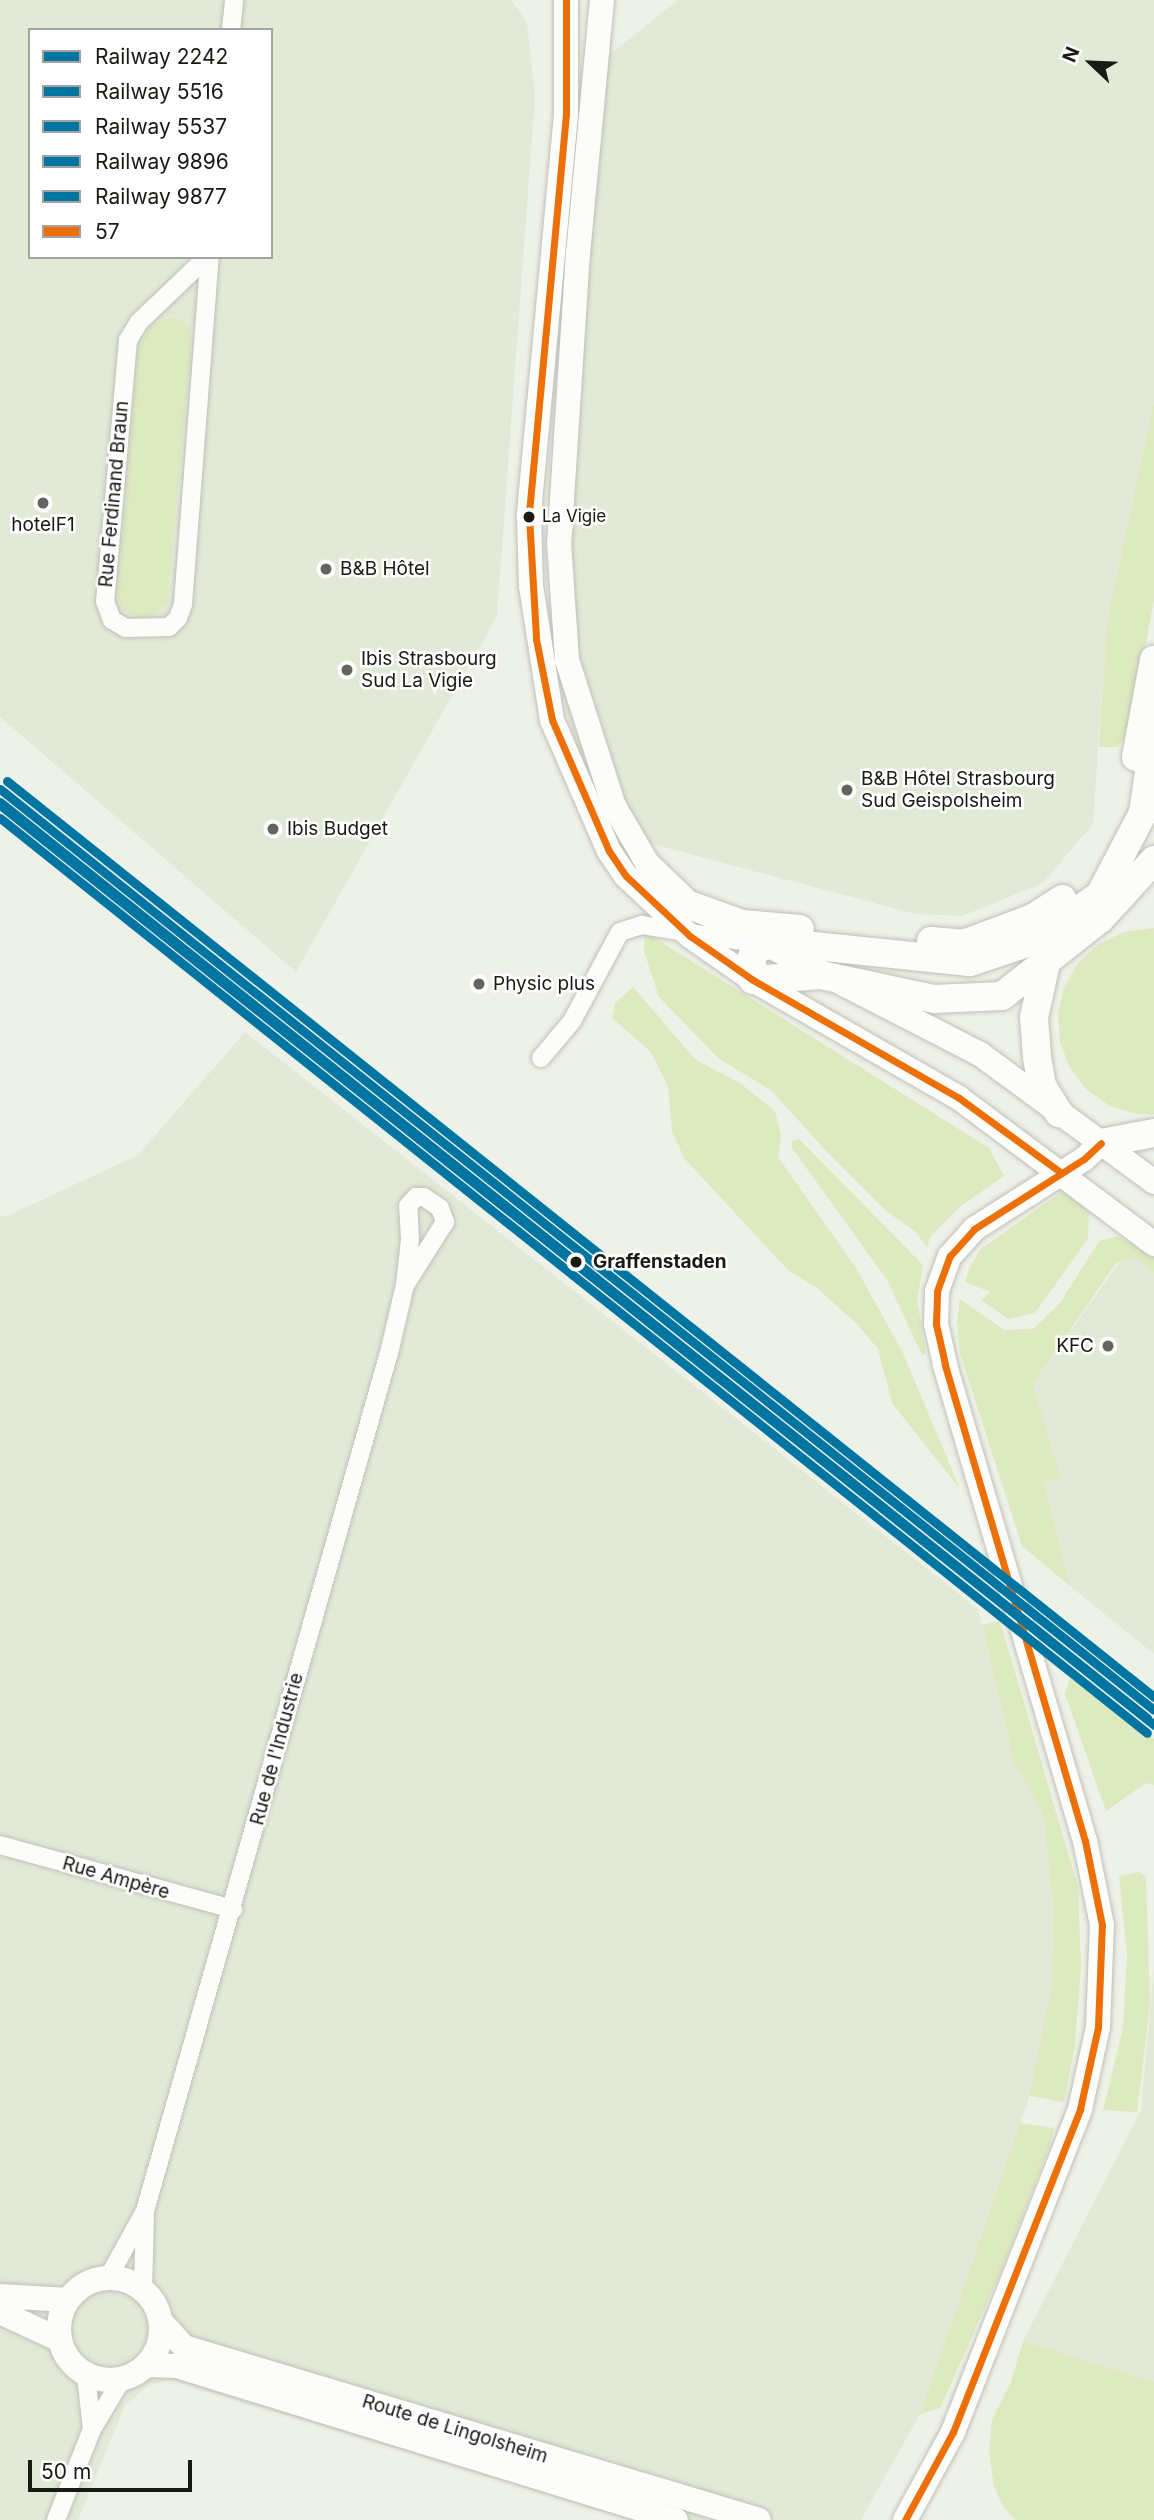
<!DOCTYPE html>
<meta charset="utf-8">
<style>
body{margin:0}
#map{position:relative;width:1154px;height:2520px;overflow:hidden;background:#eef1e7;font-family:Inter,sans-serif}
div>[style]{position:absolute}
.built>*{inset:0;background:#e3e9d7}
.green>*{inset:0;background:#dde9be}
.roads{filter:drop-shadow(0 0 2px #bec1b9) drop-shadow(0 0 2px #bec1b9)}
.minor>*{height:18px;margin:-9px;padding:0 9px;transform-origin:9px;border-radius:9px;background:#fcfdfb}
.secondary>*{height:24px;margin:-12px;padding:0 12px;transform-origin:12px;border-radius:12px;background:#fcfdfb}
.secondary>.ring{margin:-12px;padding:0;box-sizing:content-box;background:none;border:24px solid #fcfdfb;border-radius:50%}
.trunk>*{height:28px;margin:-14px;padding:0 14px;transform-origin:14px;border-radius:14px;background:#fcfdfb}
.bus-1>*{height:7px;margin:-3.5px;padding:0 3.5px;transform-origin:3.5px;border-radius:3.5px;background:#ec7007}
.rail-1>*{height:9px;margin:-4.5px;padding:0 4.5px;transform-origin:4.5px;border-radius:4.5px;background:#0075a1}
.rail-2>*{height:9px;margin:-4.5px;padding:0 4.5px;transform-origin:4.5px;border-radius:4.5px;background:#0075a1}
.rail-3>*{height:9px;margin:-4.5px;padding:0 4.5px;transform-origin:4.5px;border-radius:4.5px;background:#0075a1}
.rail-4>*{height:9px;margin:-4.5px;padding:0 4.5px;transform-origin:4.5px;border-radius:4.5px;background:#0075a1}
.rail-5>*{height:9px;margin:-4.5px;padding:0 4.5px;transform-origin:4.5px;border-radius:4.5px;background:#0075a1}
.dots>*{width:19px;height:19px;translate:-50% -50%;box-sizing:border-box;border:4px solid #fff;border-radius:50%}
span{translate:-50% -50%;white-space:nowrap;text-align:center;line-height:1.15;-webkit-text-stroke:5px #fff;paint-order:stroke}
.bus-label{font-size:17px;color:#181a14}
.left{translate:0 -50%;text-align:left}
.street-label{font-size:19px;color:#181a14}
.poi-label{font-size:19px;color:#181a14}
.right{translate:-100% -50%;text-align:right}
.stop-label{font-size:19px;color:#181a14;font-weight:700}
.legend{position:absolute;left:28px;top:28px;width:245px;height:231px;box-sizing:border-box;background:#fff;border:2px solid #a3a3a1;margin:0;padding:9px 12px;list-style:none;font-size:21px;color:#181a14}
.legend li{display:flex;align-items:center;gap:14px;height:35px}
.legend b{width:35px;border:2px solid #a3a3a1}
.north{position:absolute;left:1056px;top:28px;width:70px;height:70px;-webkit-text-stroke:5px #fff;paint-order:stroke;rotate:293deg;font-size:19px;font-weight:700;line-height:28px;text-align:center;color:#181a14}
.north::after{content:'';display:block;margin:auto;width:24px;height:32px;background:#181a14;clip-path:polygon(50% 0,100% 100%,50% 72%,0 100%)}
.scale{position:absolute;left:28px;top:2460px;width:164px;height:32px;box-sizing:border-box;border:4px solid #181a14;border-top:0;padding-left:9px;font-size:21px;line-height:24px;white-space:nowrap;color:#181a14;-webkit-text-stroke:5px #fff;paint-order:stroke}
</style>
<div id="map">
<div class="built">
<i style="clip-path:polygon(evenodd,0 0,511px 0,527px 22px,535px 97px,497px 616px,296px 972px,0 717px,0 0,30px 30px,271px 30px,271px 257px,30px 257px,30px 30px)"></i>
<i style="clip-path:polygon(678px 0,1154px 0,1154px 402px,1107px 620px,1093px 824px,1043px 883px,962px 916px,916px 914px,629px 838px,580px 772px,558px 672px,554px 558px,608px 56px)"></i>
<i style="clip-path:polygon(245px 1032px,978px 1609px,1014px 1763px,1043px 1813px,1054px 1914px,1051px 1990px,1037px 2074px,920px 2414px,861px 2520px,630px 2520px,170px 2380px,148px 2386px,125px 2405px,78px 2520px,0 2520px,0 1215px,5px 1217px,138px 1155px)"></i>
<i style="clip-path:polygon(1123px 1257px,1134px 1257px,1154px 1274px,1154px 1654px,1070px 1586px,1043px 1482px,1059px 1477px,1033px 1384px)"></i>
<i style="clip-path:polygon(1154px 1969px,1154px 2382px,1023px 2341px,1141px 2110px)"></i>
</div>
<div class="green">
<i style="clip-path:polygon(166px 319px,181px 319px,190px 331px,191px 346px,167px 603px,147px 620px,121px 609px,118px 595px,138px 347px,152px 324px)"></i>
<i style="clip-path:polygon(1154px 402px,1154px 598px,1131px 728px,1118px 747px,1099px 747px,1107px 620px)"></i>
<i style="clip-path:polygon(1154px 928px,1154px 1114px,1136px 1114px,1110px 1106px,1087px 1090px,1070px 1068px,1060px 1042px,1058px 1014px,1064px 987px,1078px 963px,1099px 944px,1124px 932px)"></i>
<i style="clip-path:polygon(645px 932px,989px 1148px,1004px 1176px,961px 1206px,931px 1236px,927px 1248px,916px 1232px,886px 1211px,826px 1151px,772px 1091px,718px 1058px,659px 997px,644px 951px)"></i>
<i style="clip-path:polygon(633px 987px,696px 1060px,740px 1083px,775px 1111px,781px 1136px,778px 1157px,856px 1268px,903px 1353px,960px 1489px,892px 1403px,878px 1349px,858px 1325px,817px 1288px,788px 1270px,684px 1158px,672px 1131px,668px 1087px,651px 1052px,612px 1018px,615px 1003px)"></i>
<i style="clip-path:polygon(799px 1139px,923px 1265px,917px 1300px,926px 1354px,922px 1355px,887px 1280px,792px 1148px,792px 1141px)"></i>
<i style="clip-path:polygon(1064px 1190px,1089px 1209px,1088px 1239px,1035px 1313px,1008px 1319px,981px 1300px,991px 1292px,965px 1282px,969px 1269px,980px 1250px)"></i>
<i style="clip-path:polygon(1118px 1236px,1154px 1257px,1154px 1274px,1134px 1257px,1116px 1263px,1033px 1384px,1060px 1477px,1043px 1482px,1070px 1586px,1022px 1546px,960px 1353px,957px 1322px,960px 1299px,1004px 1330px,1033px 1329px,1060px 1303px,1099px 1241px)"></i>
<i style="clip-path:polygon(1000px 1621px,1078px 1887px,1081px 1966px,1075px 2045px,1064px 2102px,1029px 2096px,1051px 1990px,1054px 1914px,1043px 1813px,1014px 1763px,982px 1625px)"></i>
<i style="clip-path:polygon(1070px 1678px,1154px 1739px,1154px 1785px,1146px 1783px,1106px 1811px,1065px 1694px)"></i>
<i style="clip-path:polygon(1139px 1872px,1146px 1877px,1150px 2004px,1137px 2112px,1103px 2110px,1123px 2028px,1127px 1954px,1119px 1876px)"></i>
<i style="clip-path:polygon(1020px 2123px,1054px 2128px,1051px 2142px,1000px 2274px,940px 2408px,920px 2414px)"></i>
<i style="clip-path:polygon(1023px 2341px,1154px 2382px,1154px 2520px,1016px 2520px,1004px 2508px,994px 2487px,989px 2452px,992px 2420px,1011px 2382px)"></i>
</div>
<div class="roads">
<div class="minor">
<i style="left:231px;top:30px;width:30px;rotate:-84deg"></i>
<i style="left:207px;top:257px;width:94px;rotate:136.3deg"></i>
<i style="left:139px;top:322px;width:21px;rotate:121deg"></i>
<i style="left:128px;top:340px;width:262px;rotate:95deg"></i>
<i style="left:105px;top:601px;width:20px;rotate:70deg"></i>
<i style="left:112px;top:620px;width:16px;rotate:30deg"></i>
<i style="left:126px;top:628px;width:43px;rotate:-1.3deg"></i>
<i style="left:169px;top:627px;width:13px;rotate:-45deg"></i>
<i style="left:178px;top:618px;width:15px;rotate:-70deg"></i>
<i style="left:183px;top:604px;width:348px;rotate:-85.6deg"></i>
<i style="left:541px;top:1058px;width:48px;rotate:-50deg"></i>
<i style="left:572px;top:1021px;width:101px;rotate:-61.7deg"></i>
<i style="left:620px;top:932px;width:23px;rotate:-18deg"></i>
<i style="left:642px;top:925px;width:127px;rotate:9.1deg"></i>
<i style="left:0;top:1845px;width:242px;rotate:15.4deg"></i>
<i style="left:108px;top:2278px;width:77px;rotate:-61.1deg"></i>
<i style="left:145px;top:2211px;width:892px;rotate:-74.13deg"></i>
<i style="left:389px;top:1353px;width:70px;rotate:-76.8deg"></i>
<i style="left:405px;top:1285px;width:45px;rotate:-83.7deg"></i>
<i style="left:410px;top:1240px;width:34px;rotate:-93deg"></i>
<i style="left:408px;top:1206px;width:12px;rotate:-48deg"></i>
<i style="left:416px;top:1197px;width:8px"></i>
<i style="left:424px;top:1197px;width:19px;rotate:35deg"></i>
<i style="left:440px;top:1208px;width:15px;rotate:70deg"></i>
<i style="left:445px;top:1222px;width:75px;rotate:122.4deg"></i>
<i style="left:143px;top:2290px;width:74px;rotate:-88.5deg"></i>
<i style="left:86px;top:2375px;width:54px;rotate:83.7deg"></i>
<i style="left:56px;top:2520px;width:98px;rotate:-68.4deg"></i>
<i style="left:92px;top:2429px;width:58px;rotate:-59deg"></i>
</div>
<div class="secondary">
<i style="left:566px;top:0;width:114px;rotate:90deg"></i>
<i style="left:566px;top:114px;width:404px;rotate:95.3deg"></i>
<i style="left:529px;top:516px;width:70px;rotate:88.4deg"></i>
<i style="left:531px;top:586px;width:136px;rotate:81.1deg"></i>
<i style="left:552px;top:720px;width:143px;rotate:66.5deg"></i>
<i style="left:609px;top:851px;width:30px;rotate:56deg"></i>
<i style="left:626px;top:876px;width:88px;rotate:43.2deg"></i>
<i style="left:690px;top:936px;width:77px;rotate:34.9deg"></i>
<i style="left:753px;top:980px;width:237px;rotate:29.8deg"></i>
<i style="left:959px;top:1098px;width:244px;rotate:36.8deg"></i>
<i style="left:602px;top:0;width:253px;rotate:95.4deg"></i>
<i style="left:578px;top:252px;width:291px;rotate:93.7deg"></i>
<i style="left:559px;top:542px;width:118px;rotate:86.1deg"></i>
<i style="left:567px;top:660px;width:153px;rotate:72.2deg"></i>
<i style="left:614px;top:806px;width:66px;rotate:59.9deg"></i>
<i style="left:647px;top:863px;width:62px;rotate:43.7deg"></i>
<i style="left:692px;top:906px;width:18px;rotate:27deg"></i>
<i style="left:762px;top:942px;width:245px;rotate:27.2deg"></i>
<i style="left:980px;top:1054px;width:216px;rotate:36.3deg"></i>
<i class="ring" style="left:59px;top:2278px;width:78px;height:78px"></i>
<i style="left:0;top:2296px;width:68px;rotate:3.4deg"></i>
<i style="left:0;top:2312px;width:66px;rotate:25deg"></i>
<i style="left:161px;top:2322px;width:34px;rotate:47deg"></i>
<i style="left:184px;top:2347px;width:600px;rotate:16.74deg"></i>
<i style="left:147px;top:2365px;width:30px;rotate:2deg"></i>
<i style="left:177px;top:2366px;width:522px;rotate:17.15deg"></i>
<i style="left:905px;top:2520px;width:100px;rotate:-61.4deg"></i>
<i style="left:953px;top:2432px;width:347px;rotate:-68.5deg"></i>
<i style="left:1080px;top:2109px;width:84px;rotate:-77.6deg"></i>
<i style="left:1098px;top:2027px;width:102px;rotate:-87.8deg"></i>
<i style="left:1102px;top:1925px;width:86px;rotate:-101.4deg"></i>
<i style="left:1085px;top:1841px;width:497px;rotate:-106.4deg"></i>
<i style="left:945px;top:1364px;width:41px;rotate:-102.7deg"></i>
<i style="left:936px;top:1324px;width:33px;rotate:-88deg"></i>
<i style="left:937px;top:1291px;width:37px;rotate:-70deg"></i>
<i style="left:950px;top:1256px;width:36px;rotate:-48deg"></i>
<i style="left:974px;top:1229px;width:130px;rotate:-32.5deg"></i>
<i style="left:1084px;top:1159px;width:23px;rotate:-43deg"></i>
</div>
<div class="trunk">
<i style="left:1154px;top:737px;width:77px;rotate:98.2deg"></i>
<i style="left:1143px;top:813px;width:93px;rotate:117.7deg"></i>
<i style="left:1100px;top:895px;width:78px;rotate:144.9deg"></i>
<i style="left:1036px;top:940px;width:70px;rotate:161.6deg"></i>
<i style="left:970px;top:962px;width:194px;rotate:-174.1deg"></i>
<i style="left:777px;top:942px;width:21px;rotate:161deg"></i>
<i style="left:757px;top:949px;width:9px;rotate:122deg"></i>
<i style="left:752px;top:957px;width:23px;rotate:88deg"></i>
<i style="left:753px;top:980px;width:68px;rotate:-4.2deg"></i>
<i style="left:821px;top:975px;width:116px;rotate:12deg"></i>
<i style="left:934px;top:999px;width:68px;rotate:-2.5deg"></i>
<i style="left:1002px;top:996px;width:125px;rotate:-38.2deg"></i>
<i style="left:1100px;top:919px;width:80px;rotate:-47.5deg"></i>
<i style="left:1136px;top:757px;width:99px;rotate:-79.5deg"></i>
<i style="left:692px;top:906px;width:53px;rotate:19.8deg"></i>
<i style="left:742px;top:924px;width:58px;rotate:4.9deg"></i>
<i style="left:931px;top:941px;width:32px;rotate:5deg"></i>
<i style="left:963px;top:944px;width:75px;rotate:-20.4deg"></i>
<i style="left:1033px;top:918px;width:35px;rotate:-33deg"></i>
<i style="left:1047px;top:959px;width:59px;rotate:102.6deg"></i>
<i style="left:1034px;top:1017px;width:40px;rotate:85.7deg"></i>
<i style="left:1037px;top:1057px;width:29px;rotate:80deg"></i>
<i style="left:1042px;top:1086px;width:32px;rotate:58deg"></i>
<i style="left:1101px;top:1143px;width:54px;rotate:-10.7deg"></i>
</div>
</div>
<div class="bus-1">
<i style="left:566px;top:0;width:114px;rotate:90deg"></i>
<i style="left:566px;top:114px;width:404px;rotate:95.3deg"></i>
<i style="left:529px;top:516px;width:123px;rotate:86.7deg"></i>
<i style="left:536px;top:639px;width:83px;rotate:78.8deg"></i>
<i style="left:552px;top:720px;width:143px;rotate:66.5deg"></i>
<i style="left:609px;top:851px;width:30px;rotate:56deg"></i>
<i style="left:626px;top:876px;width:88px;rotate:43.2deg"></i>
<i style="left:690px;top:936px;width:77px;rotate:34.9deg"></i>
<i style="left:753px;top:980px;width:237px;rotate:29.8deg"></i>
<i style="left:959px;top:1098px;width:125px;rotate:36.2deg"></i>
<i style="left:905px;top:2520px;width:100px;rotate:-61.4deg"></i>
<i style="left:953px;top:2432px;width:347px;rotate:-68.5deg"></i>
<i style="left:1080px;top:2109px;width:84px;rotate:-77.6deg"></i>
<i style="left:1098px;top:2027px;width:102px;rotate:-87.8deg"></i>
<i style="left:1102px;top:1925px;width:86px;rotate:-101.4deg"></i>
<i style="left:1085px;top:1841px;width:497px;rotate:-106.4deg"></i>
<i style="left:945px;top:1364px;width:41px;rotate:-102.7deg"></i>
<i style="left:936px;top:1324px;width:33px;rotate:-88deg"></i>
<i style="left:937px;top:1291px;width:37px;rotate:-70deg"></i>
<i style="left:950px;top:1256px;width:36px;rotate:-48deg"></i>
<i style="left:974px;top:1229px;width:130px;rotate:-32.5deg"></i>
<i style="left:1084px;top:1159px;width:23px;rotate:-43deg"></i>
</div>
<div class="rail-1">
<i style="left:0;top:789px;width:1476px;rotate:38.59deg"></i>
</div>
<div class="rail-2">
<i style="left:0;top:802px;width:1468px;rotate:38.61deg"></i>
</div>
<div class="rail-3">
<i style="left:0;top:805px;width:1476px;rotate:38.56deg"></i>
</div>
<div class="rail-4">
<i style="left:7px;top:781px;width:1468px;rotate:38.61deg"></i>
</div>
<div class="rail-5">
<i style="left:0;top:818px;width:1467px;rotate:38.58deg"></i>
</div>
<div class="dots">
<i style="left:43px;top:503px;background:#63655e"></i>
<i style="left:529px;top:517px;background:#181a14"></i>
<i style="left:326px;top:569px;background:#63655e"></i>
<i style="left:347px;top:670px;background:#63655e"></i>
<i style="left:847px;top:790px;background:#63655e"></i>
<i style="left:273px;top:829px;background:#63655e"></i>
<i style="left:479px;top:984px;background:#63655e"></i>
<i style="left:576px;top:1262px;background:#181a14"></i>
<i style="left:1108px;top:1346px;background:#63655e"></i>
</div>
<div class="bus-label">
<span class="left" style="left:542px;top:517px">La Vigie</span>
</div>
<div class="street-label">
<span style="left:114px;top:494px;rotate:-85deg">Rue Ferdinand Braun</span>
<span style="left:277px;top:1749px;rotate:-75deg">Rue de l'Industrie</span>
<span style="left:116px;top:1878px;rotate:16deg">Rue Ampère</span>
<span style="left:455px;top:2429px;rotate:17deg">Route de Lingolsheim</span>
</div>
<div class="poi-label">
<span style="left:43px;top:525px">hotelF1</span>
<span class="left" style="left:340px;top:569px">B&amp;B Hôtel</span>
<span class="left" style="left:361px;top:670px">Ibis Strasbourg<br>Sud La Vigie</span>
<span class="left" style="left:861px;top:790px">B&amp;B Hôtel Strasbourg<br>Sud Geispolsheim</span>
<span class="left" style="left:287px;top:829px">Ibis Budget</span>
<span class="left" style="left:493px;top:984px">Physic plus</span>
<span class="right" style="left:1094px;top:1346px">KFC</span>
</div>
<div class="stop-label">
<span class="left" style="left:593px;top:1262px">Graffenstaden</span>
</div>
<ul class="legend">
<li><b style="height:9px;background:#0075a1"></b>Railway 2242</li>
<li><b style="height:9px;background:#0075a1"></b>Railway 5516</li>
<li><b style="height:9px;background:#0075a1"></b>Railway 5537</li>
<li><b style="height:9px;background:#0075a1"></b>Railway 9896</li>
<li><b style="height:9px;background:#0075a1"></b>Railway 9877</li>
<li><b style="height:9px;background:#ec7007"></b>57</li>
</ul>
<div class="north">N</div>
<div class="scale">50 m</div>
</div>
